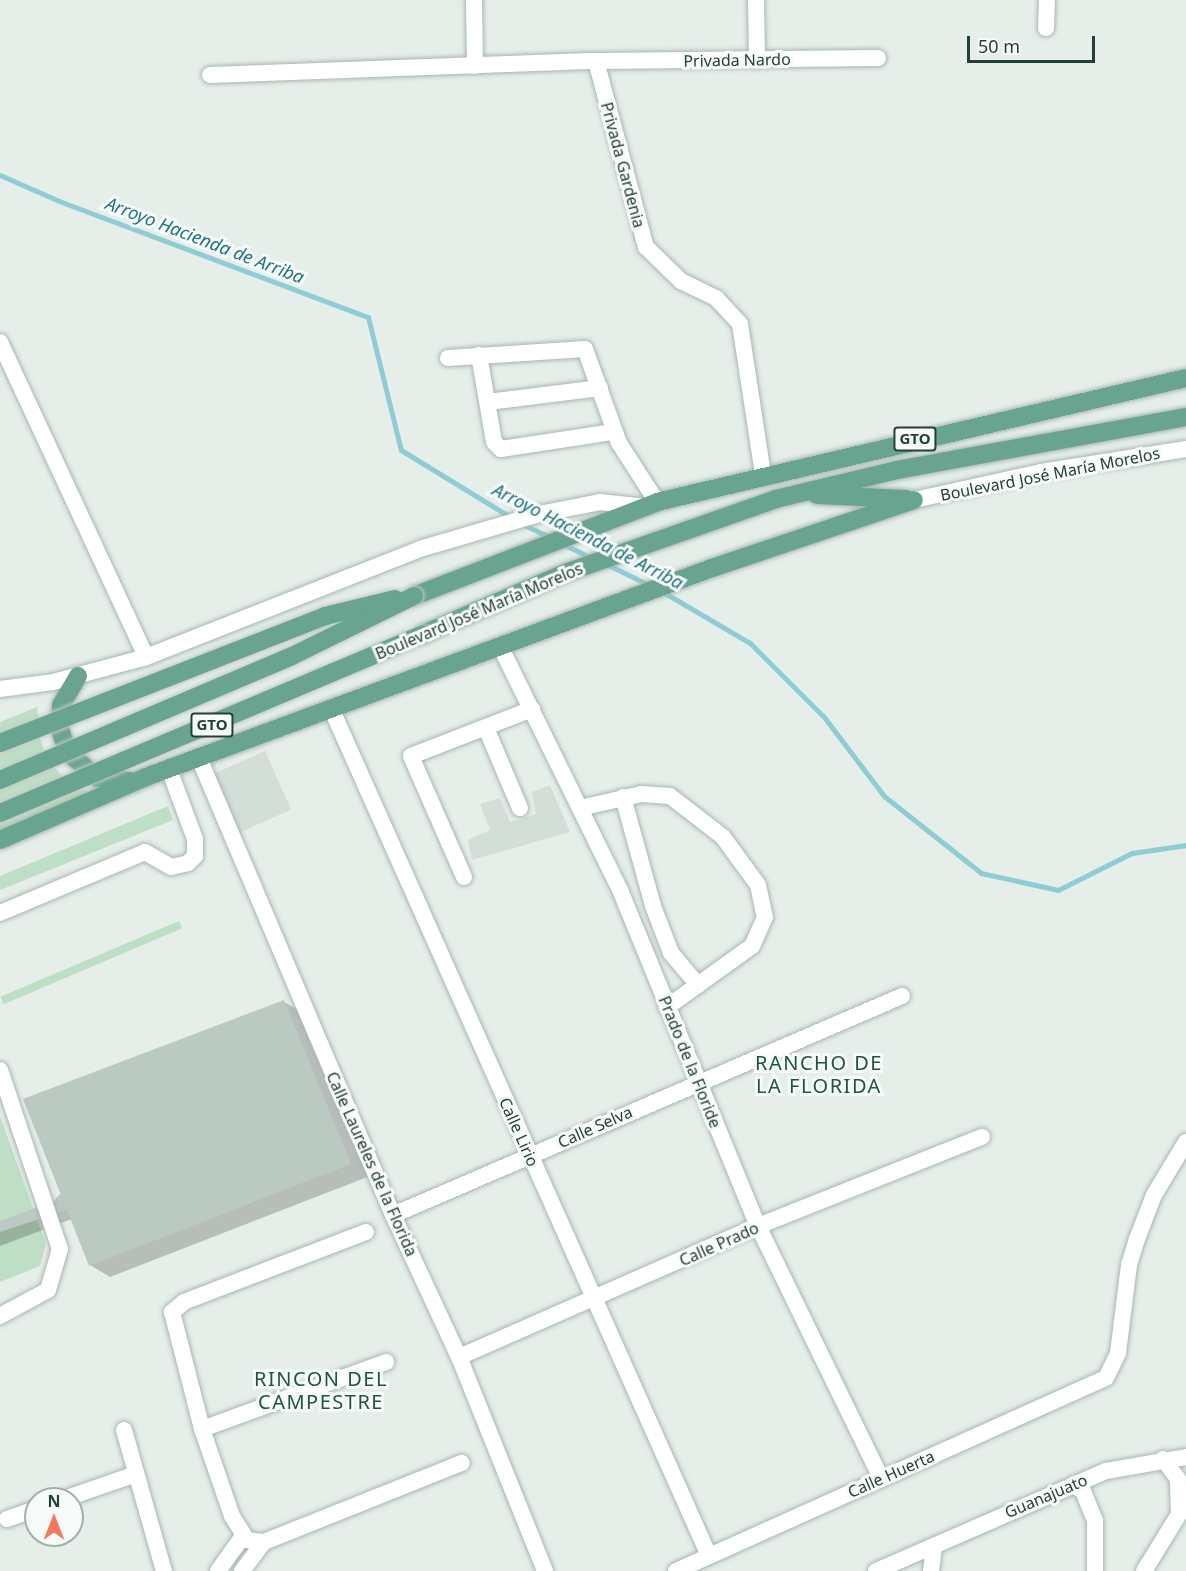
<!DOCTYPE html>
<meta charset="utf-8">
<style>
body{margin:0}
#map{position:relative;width:1186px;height:1571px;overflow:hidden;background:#e5eee9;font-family:"Noto Sans",sans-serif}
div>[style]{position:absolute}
.built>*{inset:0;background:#d3ded8;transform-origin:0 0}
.green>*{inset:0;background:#bedfc5;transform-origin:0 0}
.shadow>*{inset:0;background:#0003}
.stream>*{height:5px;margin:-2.5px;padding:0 2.5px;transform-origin:2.5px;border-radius:2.5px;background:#8dcdd3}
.building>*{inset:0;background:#bac9c2}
.roads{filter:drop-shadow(0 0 2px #a7b7b0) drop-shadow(0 0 2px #a7b7b0)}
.minor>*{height:16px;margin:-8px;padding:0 8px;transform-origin:8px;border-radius:8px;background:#fff}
.major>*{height:18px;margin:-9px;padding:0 9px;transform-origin:9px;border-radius:9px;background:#69a491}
.bridges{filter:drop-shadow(0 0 2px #c2cac7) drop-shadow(0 0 2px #c2cac7)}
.major-bridge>*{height:18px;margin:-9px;padding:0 9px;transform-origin:9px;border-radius:9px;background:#69a491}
span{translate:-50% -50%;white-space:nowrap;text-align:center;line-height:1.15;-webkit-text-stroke:6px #f6faf8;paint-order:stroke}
.shield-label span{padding:2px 4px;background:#f6faf8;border:2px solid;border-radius:4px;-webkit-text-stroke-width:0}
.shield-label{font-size:15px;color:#244137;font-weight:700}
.street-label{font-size:16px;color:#244137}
.water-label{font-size:18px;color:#1d747e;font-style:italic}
.quarter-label{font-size:20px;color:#1f5343;letter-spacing:1.5px}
.north{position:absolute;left:24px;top:1487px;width:60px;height:60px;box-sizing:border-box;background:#f6faf8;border:2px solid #a2b0ab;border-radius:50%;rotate:0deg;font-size:16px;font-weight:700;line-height:24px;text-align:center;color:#244137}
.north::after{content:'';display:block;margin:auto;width:21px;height:27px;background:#f2795f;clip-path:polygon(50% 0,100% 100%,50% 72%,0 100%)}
.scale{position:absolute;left:967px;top:36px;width:128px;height:27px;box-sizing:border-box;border:3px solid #244137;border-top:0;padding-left:8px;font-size:18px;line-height:21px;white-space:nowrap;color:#244137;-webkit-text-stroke:4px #f6faf8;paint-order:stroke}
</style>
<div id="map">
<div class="built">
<i style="left:265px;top:751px;width:64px;height:56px;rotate:66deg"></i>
<i style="clip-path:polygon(550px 785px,570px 832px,472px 860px,468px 840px,490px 830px,480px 804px,500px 798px,510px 822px,536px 814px,532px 792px)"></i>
</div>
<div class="green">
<i style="clip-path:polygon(37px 707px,40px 738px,47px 759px,63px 777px,89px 792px,0 830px,0 722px)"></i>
<i style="clip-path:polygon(168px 806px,173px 820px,0 890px,0 876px)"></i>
<i style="left:179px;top:921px;width:8px;height:194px;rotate:67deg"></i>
<i style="clip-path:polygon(0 1116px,46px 1244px,40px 1266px,0 1282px)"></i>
</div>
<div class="shadow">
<i style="clip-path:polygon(284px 1002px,304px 1013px,370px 1176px,110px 1277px,90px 1265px,72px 1219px,0 1246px,0 1223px,56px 1202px,55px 1199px)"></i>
</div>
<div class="stream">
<i style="left:0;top:175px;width:64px;rotate:23.8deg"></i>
<i style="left:59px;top:201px;width:330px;rotate:20.6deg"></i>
<i style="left:368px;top:317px;width:137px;rotate:76.1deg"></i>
<i style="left:401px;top:450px;width:130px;rotate:31.5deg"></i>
<i style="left:522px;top:524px;width:33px;rotate:25deg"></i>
<i style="left:563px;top:544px;width:32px;rotate:26deg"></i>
<i style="left:606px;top:564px;width:48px;rotate:26deg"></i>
<i style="left:663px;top:592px;width:101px;rotate:30.4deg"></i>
<i style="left:750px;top:643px;width:105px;rotate:45deg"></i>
<i style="left:824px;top:717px;width:99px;rotate:52.8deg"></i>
<i style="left:884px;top:796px;width:124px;rotate:38.4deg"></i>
<i style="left:981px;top:873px;width:79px;rotate:12.4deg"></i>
<i style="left:1058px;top:890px;width:83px;rotate:-26.6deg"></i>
<i style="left:1132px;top:853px;width:55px;rotate:-8.4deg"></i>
</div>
<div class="building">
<i style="clip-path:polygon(284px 1000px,351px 1164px,89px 1266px,67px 1210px,0 1232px,0 1221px,54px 1201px,61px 1195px,23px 1099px)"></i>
</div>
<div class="roads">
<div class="minor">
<i style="left:474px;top:0;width:66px;rotate:89.1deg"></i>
<i style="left:756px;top:0;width:60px;rotate:89deg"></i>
<i style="left:1046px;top:28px;width:28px;rotate:-88deg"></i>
<i style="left:596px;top:61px;width:193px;rotate:75deg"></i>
<i style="left:646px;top:247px;width:49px;rotate:44.2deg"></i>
<i style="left:681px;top:281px;width:39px;rotate:26deg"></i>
<i style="left:716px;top:298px;width:35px;rotate:47deg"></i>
<i style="left:740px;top:324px;width:152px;rotate:81.3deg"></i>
<i style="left:210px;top:75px;width:386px;rotate:-2.1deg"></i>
<i style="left:596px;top:61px;width:282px;rotate:-0.6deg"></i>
<i style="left:0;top:342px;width:347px;rotate:65.1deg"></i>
<i style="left:479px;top:355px;width:88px;rotate:80.2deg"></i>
<i style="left:494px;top:442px;width:10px;rotate:45deg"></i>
<i style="left:501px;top:449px;width:114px;rotate:-8.6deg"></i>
<i style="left:448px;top:358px;width:137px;rotate:-3.8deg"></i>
<i style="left:585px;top:349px;width:100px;rotate:70.1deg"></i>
<i style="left:619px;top:443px;width:70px;rotate:57.2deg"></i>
<i style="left:488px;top:402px;width:113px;rotate:-7.1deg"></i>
<i style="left:914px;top:500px;width:130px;rotate:-12.4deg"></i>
<i style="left:1041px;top:472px;width:147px;rotate:-9deg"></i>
<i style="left:500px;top:646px;width:272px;rotate:63.8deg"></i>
<i style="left:620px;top:890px;width:363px;rotate:67.7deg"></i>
<i style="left:758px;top:1226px;width:280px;rotate:64deg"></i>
<i style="left:0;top:689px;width:53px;rotate:-7.5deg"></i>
<i style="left:53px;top:682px;width:96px;rotate:-15deg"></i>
<i style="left:146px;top:657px;width:298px;rotate:-21.5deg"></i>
<i style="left:423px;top:548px;width:121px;rotate:-16.3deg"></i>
<i style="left:539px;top:514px;width:62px;rotate:-11.1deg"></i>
<i style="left:600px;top:502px;width:46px;rotate:6.2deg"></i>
<i style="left:331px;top:708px;width:928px;rotate:65.97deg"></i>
<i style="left:486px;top:728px;width:87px;rotate:67deg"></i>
<i style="left:199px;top:758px;width:496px;rotate:67deg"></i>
<i style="left:393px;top:1215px;width:157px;rotate:65.1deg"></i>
<i style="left:459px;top:1357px;width:231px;rotate:68.1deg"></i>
<i style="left:623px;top:797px;width:113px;rotate:74.6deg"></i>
<i style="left:653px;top:906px;width:50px;rotate:69deg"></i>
<i style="left:671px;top:953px;width:42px;rotate:49.8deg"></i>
<i style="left:580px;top:808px;width:63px;rotate:-12.9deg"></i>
<i style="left:641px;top:794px;width:29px;rotate:4deg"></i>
<i style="left:670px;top:796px;width:67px;rotate:37.7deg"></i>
<i style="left:723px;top:837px;width:59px;rotate:53.9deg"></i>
<i style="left:758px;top:885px;width:33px;rotate:78deg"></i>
<i style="left:765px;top:917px;width:32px;rotate:114deg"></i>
<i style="left:752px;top:946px;width:105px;rotate:144.3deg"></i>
<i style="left:464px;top:877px;width:132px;rotate:-113.7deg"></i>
<i style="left:411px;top:756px;width:130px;rotate:-21.2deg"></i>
<i style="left:0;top:913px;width:157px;rotate:-22.8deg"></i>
<i style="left:145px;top:852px;width:30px;rotate:30deg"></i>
<i style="left:171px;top:867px;width:17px;rotate:-13deg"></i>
<i style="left:188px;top:863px;width:10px;rotate:-45deg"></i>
<i style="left:195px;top:856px;width:17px;rotate:-90deg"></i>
<i style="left:195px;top:839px;width:75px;rotate:-110.4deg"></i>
<i style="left:0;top:1070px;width:189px;rotate:71.5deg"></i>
<i style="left:60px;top:1249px;width:43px;rotate:106.3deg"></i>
<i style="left:48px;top:1290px;width:55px;rotate:151.6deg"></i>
<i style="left:393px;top:1215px;width:554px;rotate:-23.28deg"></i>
<i style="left:366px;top:1232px;width:195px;rotate:159deg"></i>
<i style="left:184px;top:1302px;width:16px;rotate:140deg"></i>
<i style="left:172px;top:1312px;width:121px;rotate:75.6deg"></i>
<i style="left:202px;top:1429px;width:92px;rotate:71deg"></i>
<i style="left:232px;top:1516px;width:28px;rotate:58deg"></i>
<i style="left:247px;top:1540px;width:17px;rotate:7deg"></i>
<i style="left:264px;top:1542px;width:213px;rotate:-21.8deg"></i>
<i style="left:459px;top:1357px;width:326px;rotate:-23.7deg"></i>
<i style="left:758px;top:1226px;width:241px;rotate:-21.7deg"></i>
<i style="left:202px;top:1429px;width:196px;rotate:-20deg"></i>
<i style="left:124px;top:1430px;width:147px;rotate:74.2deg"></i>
<i style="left:1073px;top:1485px;width:12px;rotate:31deg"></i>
<i style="left:1083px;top:1491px;width:31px;rotate:68deg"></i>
<i style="left:1095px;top:1520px;width:51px;rotate:90deg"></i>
<i style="left:64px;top:1499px;width:76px;rotate:-19.1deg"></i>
<i style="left:7px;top:1519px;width:31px;rotate:-19deg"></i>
<i style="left:218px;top:1571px;width:43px;rotate:-54.5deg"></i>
<i style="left:242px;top:1571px;width:36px;rotate:-53deg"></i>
<i style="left:676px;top:1571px;width:471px;rotate:-24.2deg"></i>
<i style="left:1106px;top:1378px;width:28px;rotate:-64deg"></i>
<i style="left:1118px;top:1353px;width:89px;rotate:-82.9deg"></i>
<i style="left:1129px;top:1265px;width:27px;rotate:-73deg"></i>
<i style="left:1137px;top:1239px;width:47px;rotate:-68.9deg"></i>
<i style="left:1154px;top:1195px;width:62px;rotate:-58.9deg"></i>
<i style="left:876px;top:1571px;width:251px;rotate:-23.5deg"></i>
<i style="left:1106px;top:1471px;width:81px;rotate:-9.9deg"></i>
<i style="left:931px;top:1571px;width:25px;rotate:-83deg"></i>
<i style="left:1144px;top:1571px;width:67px;rotate:-58.4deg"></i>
<i style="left:1179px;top:1514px;width:35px;rotate:-92deg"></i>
<i style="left:1178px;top:1479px;width:25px;rotate:-127deg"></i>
</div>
<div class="major">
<i style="left:817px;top:495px;width:89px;rotate:2.6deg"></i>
<i style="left:414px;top:596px;width:261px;rotate:-21.1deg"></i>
<i style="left:657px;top:502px;width:543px;rotate:-13.19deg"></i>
<i style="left:423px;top:634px;width:158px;rotate:-23.2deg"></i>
<i style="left:568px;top:572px;width:220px;rotate:-19.3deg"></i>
<i style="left:776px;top:499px;width:124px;rotate:-13.5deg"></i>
<i style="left:897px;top:470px;width:294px;rotate:-10.4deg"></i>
<i style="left:78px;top:676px;width:34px;rotate:120deg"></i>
<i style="left:61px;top:706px;width:24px;rotate:92deg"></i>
<i style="left:60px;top:730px;width:23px;rotate:70deg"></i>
<i style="left:68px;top:752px;width:38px;rotate:42deg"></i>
<i style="left:96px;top:777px;width:35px;rotate:7deg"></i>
<i style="left:0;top:840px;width:159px;rotate:-23.3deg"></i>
<i style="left:146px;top:777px;width:603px;rotate:-20.27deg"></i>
<i style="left:712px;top:568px;width:213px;rotate:-18.6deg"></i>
</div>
</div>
<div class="bridges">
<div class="major-bridge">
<i style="left:0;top:743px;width:349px;rotate:-21.3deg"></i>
<i style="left:325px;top:616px;width:72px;rotate:-13.7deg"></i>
<i style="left:0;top:780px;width:317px;rotate:-23deg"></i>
<i style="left:292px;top:656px;width:136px;rotate:-26.2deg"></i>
<i style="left:0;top:813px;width:459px;rotate:-22.9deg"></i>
</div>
</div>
<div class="shield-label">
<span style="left:915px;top:439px">GTO</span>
<span style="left:212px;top:725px">GTO</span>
</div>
<div class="street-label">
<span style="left:737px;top:60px;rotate:-1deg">Privada Nardo</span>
<span style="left:623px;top:165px;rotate:75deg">Privada Gardenia</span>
<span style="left:1050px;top:474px;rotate:-11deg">Boulevard José María Morelos</span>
<span style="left:479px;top:611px;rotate:-23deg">Boulevard José María Morelos</span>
<span style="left:690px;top:1062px;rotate:68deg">Prado de la Floride</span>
<span style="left:595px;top:1127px;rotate:-24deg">Calle Selva</span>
<span style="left:519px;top:1132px;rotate:66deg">Calle Lirio</span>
<span style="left:372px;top:1164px;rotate:66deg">Calle Laureles de la Florida</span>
<span style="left:719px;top:1244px;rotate:-24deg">Calle Prado</span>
<span style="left:891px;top:1474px;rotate:-24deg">Calle Huerta</span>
<span style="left:1046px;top:1496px;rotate:-23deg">Guanajuato</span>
</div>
<div class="water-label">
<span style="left:205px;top:240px;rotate:21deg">Arroyo Hacienda de Arriba</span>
<span style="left:588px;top:536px;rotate:27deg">Arroyo Hacienda de Arriba</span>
</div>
<div class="quarter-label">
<span style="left:819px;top:1074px">RANCHO DE<br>LA FLORIDA</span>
<span style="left:321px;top:1390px">RINCON DEL<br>CAMPESTRE</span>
</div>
<div class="north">N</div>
<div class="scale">50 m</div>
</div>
